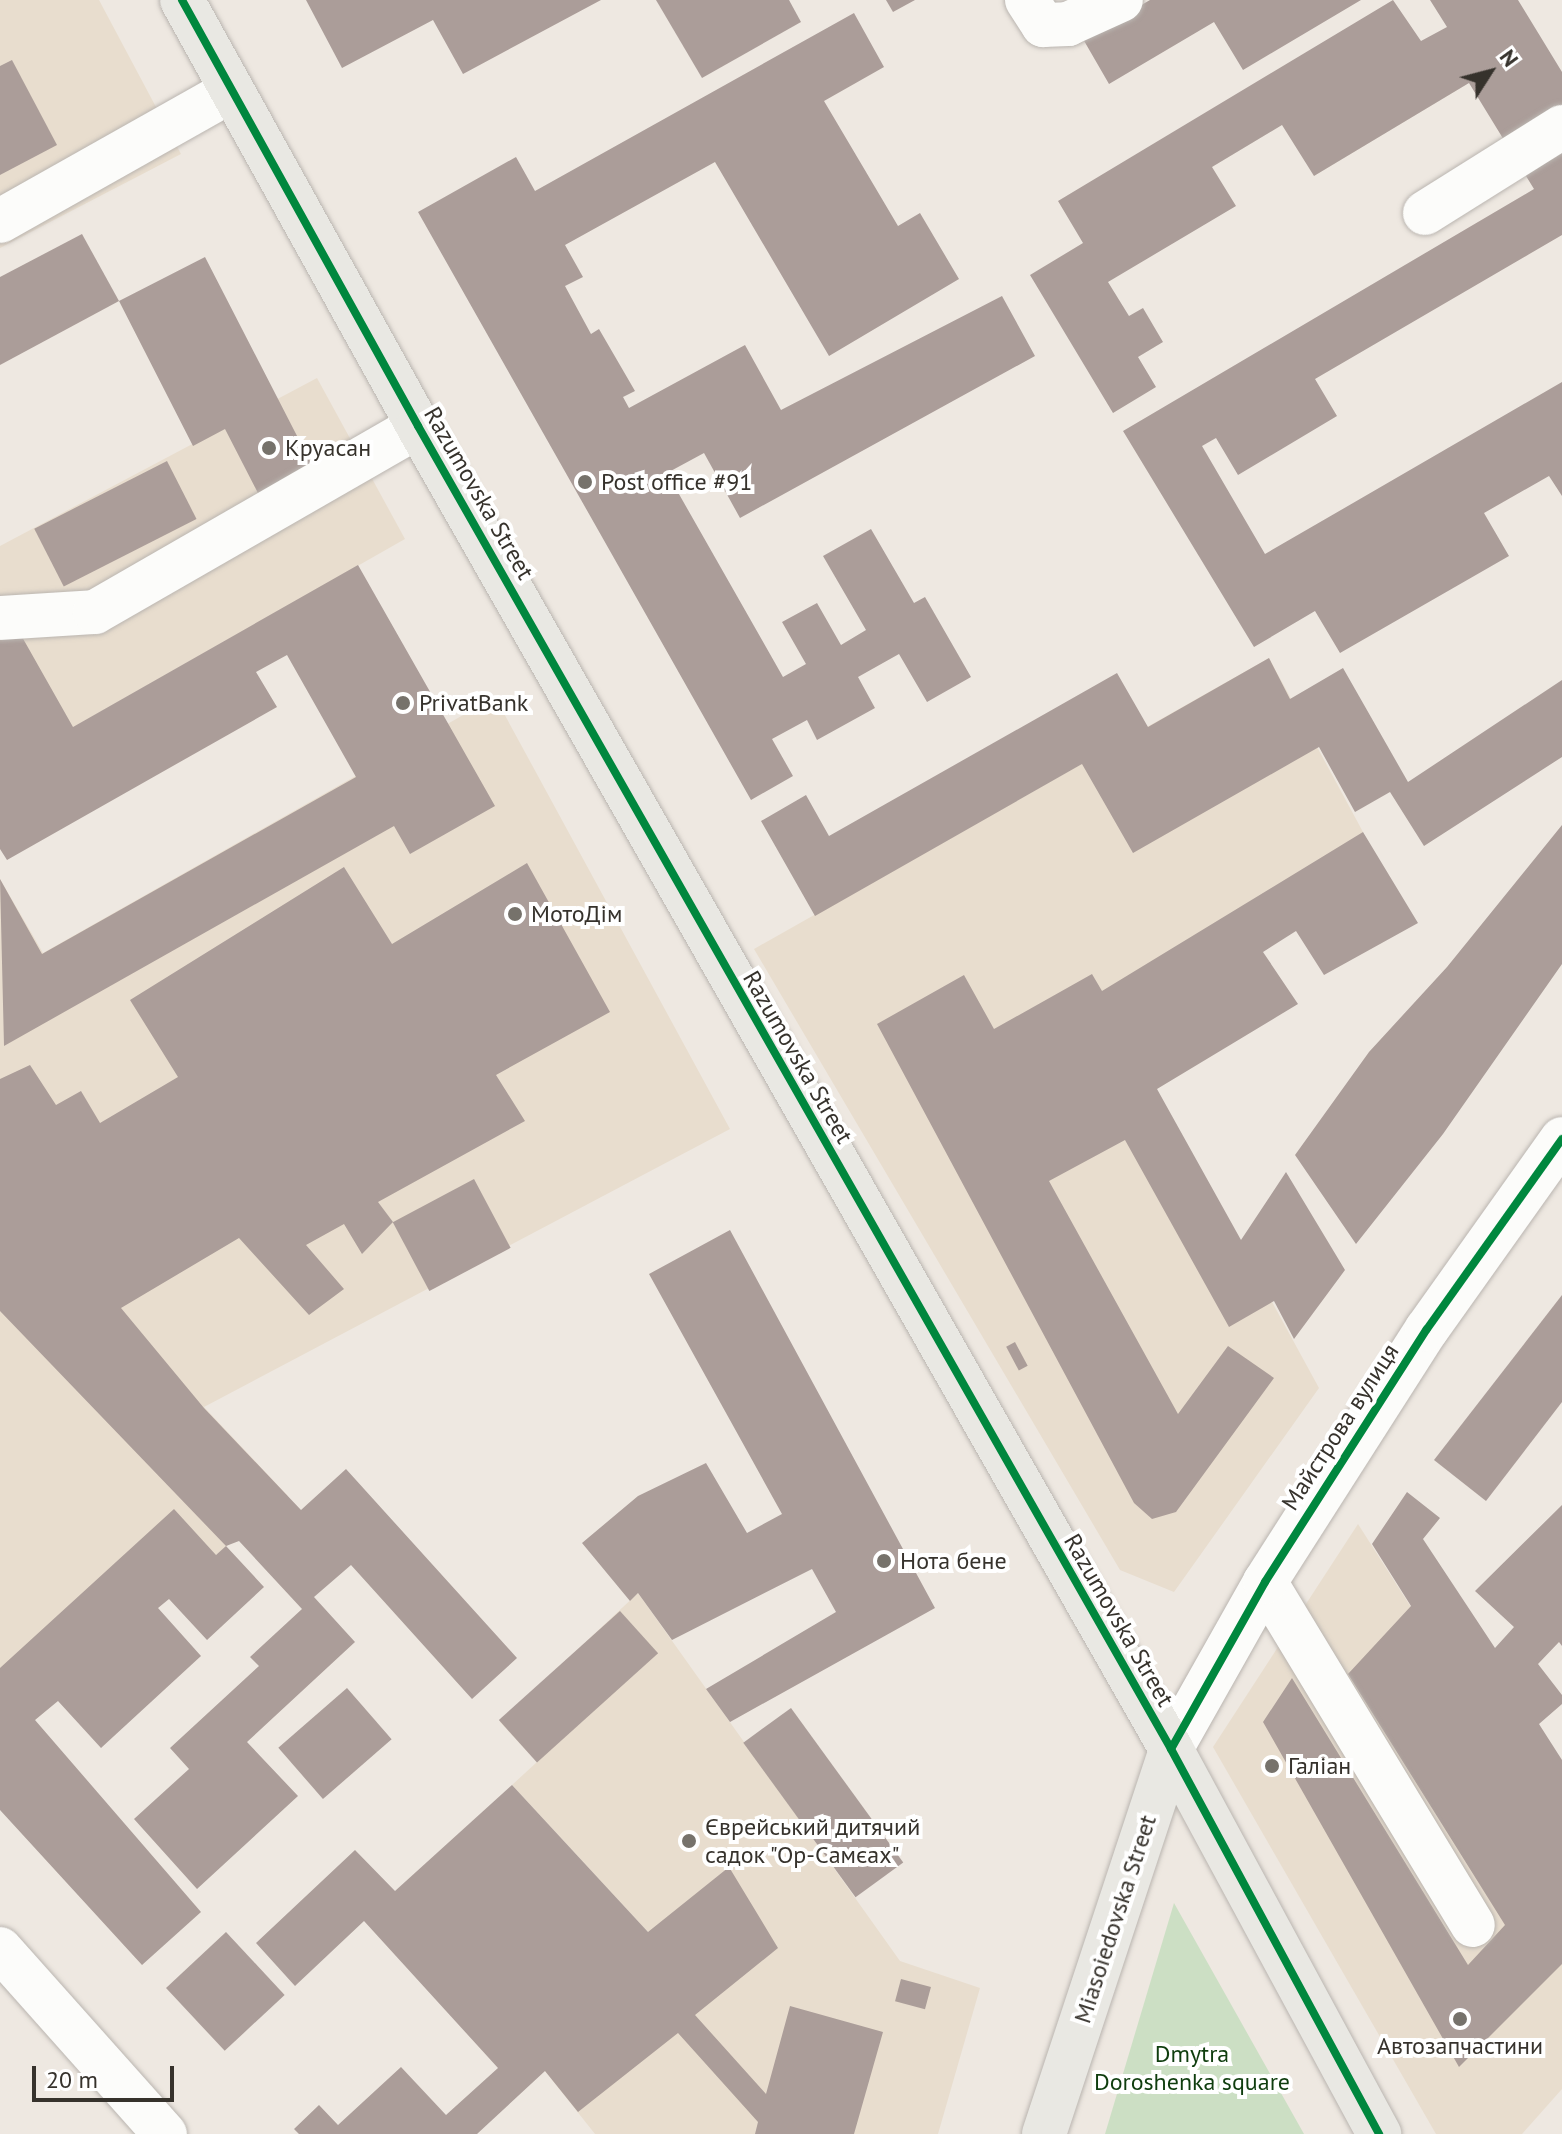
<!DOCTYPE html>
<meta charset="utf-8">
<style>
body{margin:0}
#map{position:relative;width:1562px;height:2134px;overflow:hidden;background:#eee8e1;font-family:"PT Sans",sans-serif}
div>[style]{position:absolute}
.built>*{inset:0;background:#e8ddce}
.green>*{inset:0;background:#ccdfc4}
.building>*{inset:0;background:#ab9d99;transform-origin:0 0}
.roads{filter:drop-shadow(0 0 2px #bab5b0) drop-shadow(0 0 2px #bab5b0)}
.minor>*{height:44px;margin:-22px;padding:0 22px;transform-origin:22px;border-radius:22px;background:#fcfcfa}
.major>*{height:44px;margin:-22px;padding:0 22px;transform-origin:22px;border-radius:22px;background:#e9e8e3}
.cycleway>*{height:8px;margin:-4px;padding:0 4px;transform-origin:4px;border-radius:4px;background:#00873e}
.dots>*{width:22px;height:22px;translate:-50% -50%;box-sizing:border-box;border:4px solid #fff;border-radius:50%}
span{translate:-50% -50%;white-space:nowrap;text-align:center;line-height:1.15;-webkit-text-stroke:8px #fff;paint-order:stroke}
.poi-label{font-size:24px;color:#36322c}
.left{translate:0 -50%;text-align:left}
.street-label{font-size:24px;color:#36322c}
.park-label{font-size:24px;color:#0f3d0e}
.north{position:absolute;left:1450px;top:32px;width:80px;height:80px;-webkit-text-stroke:6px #fff;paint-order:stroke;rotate:54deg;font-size:22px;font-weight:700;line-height:32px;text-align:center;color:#36322c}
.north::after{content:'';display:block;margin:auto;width:28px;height:36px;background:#36322c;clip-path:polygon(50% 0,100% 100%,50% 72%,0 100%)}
.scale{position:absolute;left:32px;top:2066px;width:142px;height:36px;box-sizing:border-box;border:4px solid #36322c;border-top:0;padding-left:10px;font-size:24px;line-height:28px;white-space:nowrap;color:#36322c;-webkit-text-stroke:6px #fff;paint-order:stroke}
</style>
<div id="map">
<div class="built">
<i style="clip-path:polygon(0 0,99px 0,181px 154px,0 248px)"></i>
<i style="clip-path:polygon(317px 378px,405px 539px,0 769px,0 546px)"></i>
<i style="clip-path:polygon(1269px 658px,1363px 832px,1127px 1036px,1319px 1388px,1174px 1592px,1120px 1570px,754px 949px)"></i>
<i style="clip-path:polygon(495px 697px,730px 1129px,204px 1407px,288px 1496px,216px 1555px,0 1752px,0 879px,43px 953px)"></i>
<i style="clip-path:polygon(1358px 1524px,1562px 1844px,1562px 2089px,1522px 2134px,1436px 2134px,1213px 1747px)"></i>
<i style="clip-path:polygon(638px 1593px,900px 1961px,980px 1988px,938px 2134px,595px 2134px,545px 2071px,588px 1992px,648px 1932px,512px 1785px,537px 1762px,500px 1722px)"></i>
</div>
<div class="green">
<i style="clip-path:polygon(1174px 1903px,1304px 2134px,1105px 2134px)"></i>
</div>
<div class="building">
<i style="clip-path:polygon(306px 0,601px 0,463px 74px,433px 20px,342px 68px)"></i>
<i style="clip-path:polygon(656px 0,789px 0,801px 22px,702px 78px)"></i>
<i style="clip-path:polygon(886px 0,915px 0,893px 12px)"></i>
<i style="clip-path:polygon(1150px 0,1361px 0,1243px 70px,1214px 22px,1109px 84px,1083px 39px)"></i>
<i style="clip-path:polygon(1393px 0,1421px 41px,1447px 27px,1430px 0,1518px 0,1562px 72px,1562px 235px,1315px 379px,1337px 416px,1238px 475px,1216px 438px,1202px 446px,1265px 554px,1562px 382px,1562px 496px,1549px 476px,1484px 513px,1509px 556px,1340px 653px,1315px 611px,1254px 647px,1123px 431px,1534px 189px,1469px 83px,1314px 176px,1282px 125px,1212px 167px,1236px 206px,1108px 282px,1129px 316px,1143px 308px,1163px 342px,1138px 357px,1156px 387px,1113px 413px,1030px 275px,1083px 243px,1058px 201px)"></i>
<i style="clip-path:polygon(854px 13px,884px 67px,824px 101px,898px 226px,920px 213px,959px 279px,829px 356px,715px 162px,565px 245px,583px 277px,565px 286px,591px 334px,599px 329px,635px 391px,623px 397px,629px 408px,745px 345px,781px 410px,1002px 296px,1035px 356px,740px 518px,704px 453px,667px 473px,783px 677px,806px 664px,782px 622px,817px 603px,841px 645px,866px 630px,823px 556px,871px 529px,914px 603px,925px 597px,971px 677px,927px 702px,899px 654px,858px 677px,875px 708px,817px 740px,807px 720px,772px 739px,793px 776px,751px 800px,418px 212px,516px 157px,535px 191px)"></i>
<i style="clip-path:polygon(12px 60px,57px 145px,0 175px,0 66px)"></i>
<i style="clip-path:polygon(82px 234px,119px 301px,0 365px,0 277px)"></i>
<i style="clip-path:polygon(205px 257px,313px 467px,259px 495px,225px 429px,193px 446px,119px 301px)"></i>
<i style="left:167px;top:461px;width:65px;height:149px;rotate:63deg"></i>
<i style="clip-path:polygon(358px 565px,495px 806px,410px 854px,394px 826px,4px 1046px,0 879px,42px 954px,356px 777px,287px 655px,256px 672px,277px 707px,7px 860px,0 849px,0 638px,17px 628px,73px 727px)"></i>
<i style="clip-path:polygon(1269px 658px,1290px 699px,1343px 668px,1408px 782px,1562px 680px,1562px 757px,1424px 846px,1390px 792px,1355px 812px,1319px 747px,1133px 853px,1082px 764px,815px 916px,761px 821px,806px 795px,829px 836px,1117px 673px,1148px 727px)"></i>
<i style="clip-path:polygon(1562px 825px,1562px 964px,1443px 1134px,1356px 1244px,1295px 1155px,1369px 1052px,1447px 967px)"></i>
<i style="clip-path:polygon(1363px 832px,1418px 923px,1324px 975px,1296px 931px,1263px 952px,1298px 1004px,1157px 1089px,1241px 1240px,1286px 1172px,1345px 1270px,1294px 1339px,1274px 1301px,1229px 1327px,1125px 1140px,1049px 1181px,1178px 1414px,1228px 1346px,1274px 1378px,1176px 1512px,1152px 1519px,1134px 1503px,877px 1024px,964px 975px,994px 1029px,1092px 974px,1102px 991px)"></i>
<i style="clip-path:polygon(527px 863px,610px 1012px,496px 1075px,525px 1121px,378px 1202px,393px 1222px,362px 1254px,344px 1224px,306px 1245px,344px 1289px,309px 1315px,239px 1238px,121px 1308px,204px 1408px,301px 1510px,346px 1469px,517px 1658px,472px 1699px,351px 1565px,314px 1597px,355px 1642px,247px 1742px,298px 1796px,197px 1889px,134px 1819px,189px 1769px,170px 1748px,259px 1666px,250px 1657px,302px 1609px,239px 1541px,226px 1546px,0 1311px,0 1079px,30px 1065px,56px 1105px,81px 1091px,100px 1123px,178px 1077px,130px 1000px,344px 867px,392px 944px)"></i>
<i style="left:474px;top:1179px;width:78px;height:92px;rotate:62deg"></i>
<i style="clip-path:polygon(730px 1230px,935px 1608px,730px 1722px,706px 1689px,836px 1612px,812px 1569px,672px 1640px,638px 1593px,630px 1601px,582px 1543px,638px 1496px,706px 1463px,747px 1533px,782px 1514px,649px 1274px)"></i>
<i style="clip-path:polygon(1562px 1295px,1562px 1402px,1486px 1501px,1434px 1460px)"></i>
<i style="left:1015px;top:1342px;width:27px;height:10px;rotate:62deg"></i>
<i style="clip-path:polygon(1407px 1492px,1440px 1518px,1423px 1539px,1495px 1648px,1514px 1627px,1475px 1591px,1562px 1505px,1562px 1646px,1559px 1642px,1538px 1664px,1562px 1695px,1562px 1704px,1539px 1724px,1562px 1760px,1562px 1964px,1459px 2067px,1263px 1722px,1292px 1678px,1468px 1965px,1505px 1925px,1348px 1674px,1411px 1606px,1372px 1544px)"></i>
<i style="clip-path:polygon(174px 1509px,216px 1555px,226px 1546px,264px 1587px,207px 1640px,169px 1599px,158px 1608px,201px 1656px,101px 1748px,58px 1701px,35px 1720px,201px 1912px,142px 1965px,0 1810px,0 1668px)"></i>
<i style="left:620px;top:1611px;width:57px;height:163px;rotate:48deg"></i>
<i style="left:347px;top:1688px;width:68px;height:91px;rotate:49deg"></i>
<i style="left:791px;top:1708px;width:191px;height:59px;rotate:54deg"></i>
<i style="clip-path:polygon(512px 1785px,648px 1932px,729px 1867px,778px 1948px,695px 2015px,766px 2094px,790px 2006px,883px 2032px,854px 2134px,755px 2134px,758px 2122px,678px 2033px,578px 2112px,545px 2071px,477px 2134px,299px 2134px,294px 2129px,319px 2105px,338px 2125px,401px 2067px,446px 2115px,498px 2068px,364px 1921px,295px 1986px,256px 1943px,355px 1850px,395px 1891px)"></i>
<i style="left:226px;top:1932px;width:86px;height:82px;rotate:47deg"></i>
<i style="left:901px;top:1979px;width:31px;height:23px;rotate:15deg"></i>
</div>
<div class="roads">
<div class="minor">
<i style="left:1027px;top:0;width:30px;rotate:57deg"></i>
<i style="left:1043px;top:25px;width:25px;rotate:-2deg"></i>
<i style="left:1068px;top:24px;width:58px;rotate:-24.4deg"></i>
<i style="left:1425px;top:213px;width:162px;rotate:-32.1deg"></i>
<i style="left:0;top:221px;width:265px;rotate:-29.4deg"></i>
<i style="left:0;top:618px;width:95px;rotate:-3.6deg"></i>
<i style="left:95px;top:612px;width:373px;rotate:-29.9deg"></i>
<i style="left:1265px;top:1582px;width:401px;rotate:58.8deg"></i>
<i style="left:1171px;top:1749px;width:192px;rotate:-60.6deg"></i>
<i style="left:1265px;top:1582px;width:300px;rotate:-57.4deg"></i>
<i style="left:1427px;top:1329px;width:233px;rotate:-54.6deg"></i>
<i style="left:0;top:1949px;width:248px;rotate:48.3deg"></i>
</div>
<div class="major">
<i style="left:182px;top:0;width:487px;rotate:61deg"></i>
<i style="left:418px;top:426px;width:1522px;rotate:60.35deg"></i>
<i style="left:1171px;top:1749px;width:438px;rotate:61.6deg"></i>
<i style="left:1044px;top:2134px;width:405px;rotate:-71.7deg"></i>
</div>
</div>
<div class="cycleway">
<i style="left:182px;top:0;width:487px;rotate:61deg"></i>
<i style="left:418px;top:426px;width:1522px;rotate:60.35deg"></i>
<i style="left:1171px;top:1749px;width:438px;rotate:61.6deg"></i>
<i style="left:1171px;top:1749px;width:192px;rotate:-60.6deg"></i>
<i style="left:1265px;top:1582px;width:300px;rotate:-57.4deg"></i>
<i style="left:1427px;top:1329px;width:233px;rotate:-54.6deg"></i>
</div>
<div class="dots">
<i style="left:269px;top:448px;background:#76726b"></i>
<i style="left:585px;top:482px;background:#76726b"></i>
<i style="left:403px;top:703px;background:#76726b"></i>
<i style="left:515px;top:914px;background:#76726b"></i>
<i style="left:884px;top:1561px;background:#76726b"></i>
<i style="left:1272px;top:1766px;background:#76726b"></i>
<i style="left:689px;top:1841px;background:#76726b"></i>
<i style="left:1460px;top:2019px;background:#76726b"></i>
</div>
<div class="poi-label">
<span class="left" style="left:285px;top:448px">Круасан</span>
<span class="left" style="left:601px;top:482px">Post office #91</span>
<span class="left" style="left:419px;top:703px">PrivatBank</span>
<span class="left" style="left:531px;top:914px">МотоДім</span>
<span class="left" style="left:900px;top:1561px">Нота бене</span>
<span class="left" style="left:1288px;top:1766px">Галіан</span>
<span class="left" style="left:705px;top:1841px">Єврейський дитячий<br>садок "Ор-Самєах"</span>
<span style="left:1460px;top:2046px">Автозапчастини</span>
</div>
<div class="street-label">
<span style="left:479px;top:493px;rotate:60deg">Razumovska Street</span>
<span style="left:798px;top:1057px;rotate:60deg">Razumovska Street</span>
<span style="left:1340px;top:1427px;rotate:-57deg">Майстрова вулиця</span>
<span style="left:1119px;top:1620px;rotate:60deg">Razumovska Street</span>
<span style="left:1115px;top:1919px;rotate:-72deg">Miasoiedovska Street</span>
</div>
<div class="park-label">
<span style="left:1192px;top:2068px">Dmytra<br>Doroshenka square</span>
</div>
<div class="north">N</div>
<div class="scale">20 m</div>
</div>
